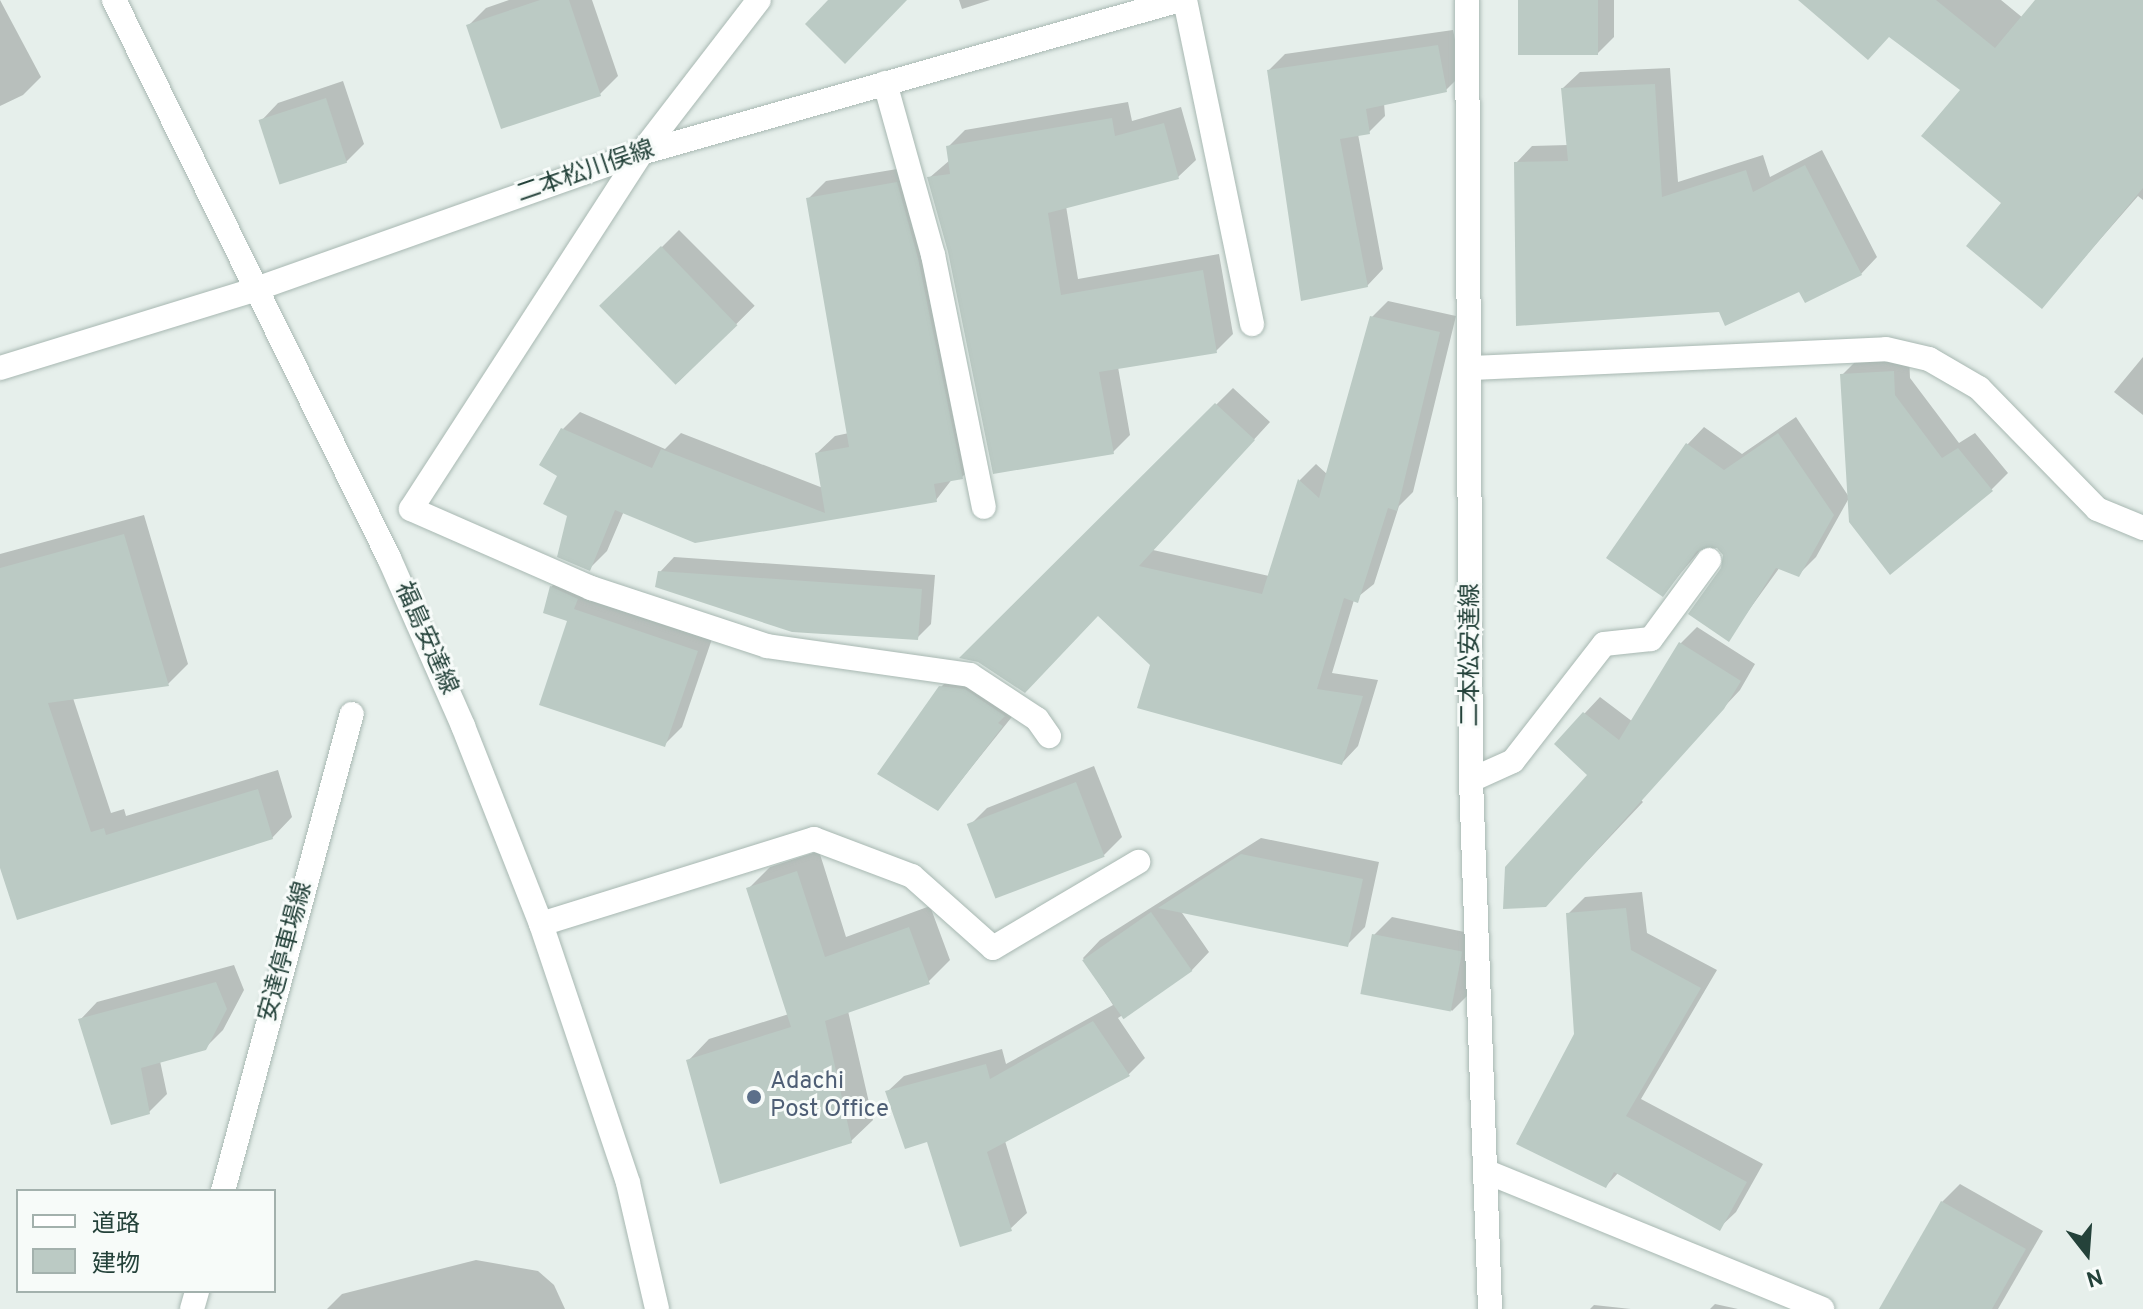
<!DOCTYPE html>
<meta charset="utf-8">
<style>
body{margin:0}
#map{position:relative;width:2143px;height:1309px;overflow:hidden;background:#e6efeb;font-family:Overpass,"Noto Sans JP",sans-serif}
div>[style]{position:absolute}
.shadow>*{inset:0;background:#0003;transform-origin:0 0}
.building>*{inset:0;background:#bbcac4;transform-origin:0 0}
.roads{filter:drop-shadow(0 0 2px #a8b8b2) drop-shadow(0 0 2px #a8b8b2)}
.street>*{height:24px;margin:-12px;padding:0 12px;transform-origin:12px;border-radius:12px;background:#fff}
.secondary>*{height:24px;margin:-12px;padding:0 12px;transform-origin:12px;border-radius:12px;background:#fff}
.dots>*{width:22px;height:22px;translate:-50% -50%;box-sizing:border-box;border:4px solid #f7fbf9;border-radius:50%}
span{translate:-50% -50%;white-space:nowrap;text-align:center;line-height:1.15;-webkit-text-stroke:6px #f7fbf9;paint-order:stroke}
.street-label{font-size:24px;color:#24423a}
.service-label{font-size:24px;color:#4e5e75}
.left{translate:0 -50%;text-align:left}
.legend{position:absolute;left:16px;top:1189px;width:260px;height:104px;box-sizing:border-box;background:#f7fbf9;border:2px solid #a3b1ad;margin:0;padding:10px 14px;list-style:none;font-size:24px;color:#24423a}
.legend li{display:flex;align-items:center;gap:16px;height:40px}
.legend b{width:40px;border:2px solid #a3b1ad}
.north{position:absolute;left:2047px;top:1213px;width:80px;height:80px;-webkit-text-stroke:6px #f7fbf9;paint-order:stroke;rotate:163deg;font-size:22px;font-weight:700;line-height:32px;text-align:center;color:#24423a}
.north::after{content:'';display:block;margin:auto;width:28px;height:36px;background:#24423a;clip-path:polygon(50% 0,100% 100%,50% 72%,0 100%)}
</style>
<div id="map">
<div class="shadow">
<i style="clip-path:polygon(0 0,41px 77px,23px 95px,0 106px)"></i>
<i style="clip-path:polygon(509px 0,592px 0,618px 76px,600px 94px,468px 26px,486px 8px)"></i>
<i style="clip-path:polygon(959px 0,990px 0,962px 9px)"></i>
<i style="clip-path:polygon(1520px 0,1614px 0,1614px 37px,1596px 55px)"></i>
<i style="clip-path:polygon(1801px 0,2001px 0,2023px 18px,2038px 0,2143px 0,2143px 200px,2138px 196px,2042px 306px,1963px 89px,1890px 35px)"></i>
<i style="clip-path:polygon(1453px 30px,1462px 74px,1446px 90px,1384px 103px,1385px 116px,1369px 132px,1358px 134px,1383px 269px,1367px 286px,1269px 70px,1285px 54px)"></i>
<i style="clip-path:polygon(1670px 68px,1678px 182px,1763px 155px,1770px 177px,1822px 150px,1877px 257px,1861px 274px,1720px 310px,1516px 163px,1532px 146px,1568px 145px,1563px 88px,1580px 72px)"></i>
<i style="clip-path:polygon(343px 81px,364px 144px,346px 162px,261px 121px,278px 103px)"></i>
<i style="clip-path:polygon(1128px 102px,1132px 121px,1181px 107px,1196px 160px,1178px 177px,1066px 206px,1078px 279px,1219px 254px,1233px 334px,1216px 351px,1118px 367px,1130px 435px,1113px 452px,950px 251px,929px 178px,950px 160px,948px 147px,965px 130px)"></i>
<i style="clip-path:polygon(915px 166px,980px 459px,962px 477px,953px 478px,936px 500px,696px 541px,624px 511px,607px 551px,589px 569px,560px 475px,563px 429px,580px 412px,665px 449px,681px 433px,823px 488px,817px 453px,835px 436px,849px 433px,808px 199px,826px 181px)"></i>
<i style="left:679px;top:230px;width:107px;height:108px;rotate:45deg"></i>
<i style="clip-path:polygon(1388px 301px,1456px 316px,1413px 492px,1399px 506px,1374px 584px,1354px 600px,1332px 673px,1378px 680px,1358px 746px,1342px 763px,1152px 664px,1098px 614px,979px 661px,963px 657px,1233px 388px,1270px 422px,1153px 550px,1269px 576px,1300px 480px,1316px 464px,1328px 475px,1372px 317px)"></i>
<i style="clip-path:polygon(1909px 355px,1910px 378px,1959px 443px,1975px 433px,2008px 473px,1992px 489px,1890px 572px,1849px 498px,1816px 557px,1798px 575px,1780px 567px,1728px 639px,1725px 554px,1718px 545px,1702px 548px,1663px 594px,1687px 445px,1704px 427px,1742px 454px,1796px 417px,1849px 497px,1842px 375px,1858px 359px)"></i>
<i style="clip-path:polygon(2143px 357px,2143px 415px,2114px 392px)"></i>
<i style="clip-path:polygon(144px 515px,188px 664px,168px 684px,73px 698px,111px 813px,124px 809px,126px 816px,278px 770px,292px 817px,272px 838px,0 864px,0 554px)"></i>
<i style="clip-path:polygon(674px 557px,935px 575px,931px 624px,917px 638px,660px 572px)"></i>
<i style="clip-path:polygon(569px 570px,714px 633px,682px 727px,664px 745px,570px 620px,551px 587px)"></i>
<i style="clip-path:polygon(1697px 627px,1755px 664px,1740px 690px,1639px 798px,1643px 802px,1562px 888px,1589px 775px,1556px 744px,1600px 697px,1633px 722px,1681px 643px)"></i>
<i style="clip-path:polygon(959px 669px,1019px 708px,938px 809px,941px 687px)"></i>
<i style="clip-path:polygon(1094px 766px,1122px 837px,1104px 855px,969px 826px,987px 808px)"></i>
<i style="clip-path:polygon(1261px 838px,1379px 862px,1365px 927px,1347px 945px,1180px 910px,1209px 952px,1192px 970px,1118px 1018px,1145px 1058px,1129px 1074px,1005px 1141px,1027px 1213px,1010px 1229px,887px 1092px,904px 1076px,1002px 1049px,1006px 1064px,1113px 1005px,1083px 958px,1100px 940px)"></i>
<i style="clip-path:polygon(819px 851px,846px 937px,930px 906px,950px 960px,928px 982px,848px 1011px,873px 1120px,851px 1141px,688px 1061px,709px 1039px,789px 1014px,748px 889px,770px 867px)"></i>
<i style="clip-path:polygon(1642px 892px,1647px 933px,1717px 970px,1641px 1099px,1763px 1164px,1736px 1212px,1719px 1228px,1619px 1172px,1606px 1186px,1576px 1034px,1568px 914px,1585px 897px)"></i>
<i style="clip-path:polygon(1392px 917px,1479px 935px,1470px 993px,1452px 1011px,1374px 935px)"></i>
<i style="clip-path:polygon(234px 965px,244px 990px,223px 1030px,205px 1048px,160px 1061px,167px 1094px,149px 1112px,80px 1020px,97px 1002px)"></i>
<i style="clip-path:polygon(1960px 1184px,2043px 1231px,1998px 1309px,1909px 1309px,1942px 1202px)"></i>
<i style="clip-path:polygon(476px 1260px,538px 1271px,554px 1285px,565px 1309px,327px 1309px,342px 1294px)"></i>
<i style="clip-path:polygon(1715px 1304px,1738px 1309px,1710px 1309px)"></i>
<i style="clip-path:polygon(1594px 1305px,1631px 1309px,1590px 1309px)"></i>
</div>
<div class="building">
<i style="clip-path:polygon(540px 0,569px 0,601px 96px,501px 129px,466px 25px)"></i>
<i style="clip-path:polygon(828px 0,907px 0,845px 64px,805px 24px)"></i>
<i style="left:1518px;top:0;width:80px;height:55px"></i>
<i style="clip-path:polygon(1798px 0,1936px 0,1995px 48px,2035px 0,2143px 0,2143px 188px,2042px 309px,1966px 246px,2001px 203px,1921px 136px,1960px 90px,1889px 37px,1868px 60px)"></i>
<i style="clip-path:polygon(1438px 45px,1447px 92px,1366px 109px,1370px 134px,1340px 139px,1368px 287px,1301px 301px,1267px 70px)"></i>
<i style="clip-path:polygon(1655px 84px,1662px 197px,1746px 170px,1753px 192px,1805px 165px,1862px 275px,1805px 303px,1799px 292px,1725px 326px,1719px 312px,1516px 326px,1514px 162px,1568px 161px,1561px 88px)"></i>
<i style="left:326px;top:98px;width:68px;height:71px;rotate:72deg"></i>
<i style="clip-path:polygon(1112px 118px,1115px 136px,1164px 123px,1179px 179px,1048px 213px,1061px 295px,1203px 270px,1217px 353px,1099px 372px,1114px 454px,993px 474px,948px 252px,927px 177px,950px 174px,946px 146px)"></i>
<i style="clip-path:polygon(897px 182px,918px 258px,963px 479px,934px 484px,937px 502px,695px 543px,615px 510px,590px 571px,557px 557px,567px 516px,543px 504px,557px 476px,539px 465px,561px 428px,652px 468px,661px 449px,825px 513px,815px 453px,849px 447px,806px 198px)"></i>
<i style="left:661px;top:246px;width:110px;height:86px;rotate:46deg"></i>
<i style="clip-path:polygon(1370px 316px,1440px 332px,1397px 511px,1388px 508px,1358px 603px,1344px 598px,1317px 689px,1363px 696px,1342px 765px,1137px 708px,1150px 665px,1098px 616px,1025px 693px,978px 662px,959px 658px,1215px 403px,1255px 440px,1139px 566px,1262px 594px,1298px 479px,1319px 498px)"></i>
<i style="clip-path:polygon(1894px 371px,1895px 395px,1942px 458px,1958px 448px,1993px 491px,1890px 575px,1849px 522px,1840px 374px)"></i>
<i style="clip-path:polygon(1778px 433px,1834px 515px,1799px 577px,1776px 568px,1729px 642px,1688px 614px,1721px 568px,1723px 555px,1717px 548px,1697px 551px,1663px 597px,1606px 558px,1686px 443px,1724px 470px)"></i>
<i style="clip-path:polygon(124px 534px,169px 686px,48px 703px,91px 832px,104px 828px,106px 835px,258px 789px,273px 839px,17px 920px,0 868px,0 568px)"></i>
<i style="clip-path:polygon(658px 571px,922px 589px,918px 640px,792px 632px,655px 587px)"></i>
<i style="clip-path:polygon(550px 586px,578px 599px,574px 609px,698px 651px,665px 747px,539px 705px,567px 621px,543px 613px)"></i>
<i style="clip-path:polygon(1679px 642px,1741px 681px,1724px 709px,1546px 907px,1503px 909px,1505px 867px,1587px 775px,1554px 744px,1583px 712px,1619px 740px)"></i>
<i style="clip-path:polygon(939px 686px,965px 689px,1005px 716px,998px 723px,1003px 726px,938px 811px,877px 774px)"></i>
<i style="left:1076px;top:782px;width:80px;height:117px;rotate:69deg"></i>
<i style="clip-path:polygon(1241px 854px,1363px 879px,1348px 947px,1158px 908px)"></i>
<i style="clip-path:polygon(797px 871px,825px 957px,909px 927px,930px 984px,825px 1021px,852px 1143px,720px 1184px,686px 1060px,791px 1027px,746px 888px)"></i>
<i style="clip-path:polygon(1626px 908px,1631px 950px,1701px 988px,1626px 1116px,1747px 1182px,1720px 1231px,1614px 1172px,1606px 1188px,1516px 1144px,1574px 1034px,1566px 913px)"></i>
<i style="left:1151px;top:912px;width:72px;height:84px;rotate:55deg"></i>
<i style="left:1372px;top:934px;width:92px;height:61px;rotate:11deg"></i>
<i style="clip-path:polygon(216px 982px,227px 1009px,206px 1050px,141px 1068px,150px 1114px,111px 1125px,78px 1019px)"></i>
<i style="clip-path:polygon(1093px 1021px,1130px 1076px,987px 1152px,1012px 1231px,960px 1247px,927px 1142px,905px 1149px,885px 1091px,986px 1064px,990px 1079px)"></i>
<i style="clip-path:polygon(1941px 1201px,2026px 1249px,1992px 1309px,1879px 1309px)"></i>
</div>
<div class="roads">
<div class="street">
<i style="left:1185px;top:0;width:331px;rotate:78.3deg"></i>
<i style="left:885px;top:83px;width:179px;rotate:74.4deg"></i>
<i style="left:933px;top:255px;width:257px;rotate:78.6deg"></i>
<i style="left:411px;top:509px;width:197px;rotate:23.7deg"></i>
<i style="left:591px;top:588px;width:185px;rotate:18.2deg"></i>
<i style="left:767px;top:646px;width:205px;rotate:8.1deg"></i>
<i style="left:970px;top:675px;width:80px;rotate:33.3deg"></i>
<i style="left:1037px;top:719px;width:21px;rotate:55deg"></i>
<i style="left:1471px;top:780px;width:46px;rotate:-24.3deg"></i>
<i style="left:1513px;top:761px;width:148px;rotate:-52.1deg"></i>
<i style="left:1604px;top:644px;width:47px;rotate:-6.1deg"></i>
<i style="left:1651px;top:639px;width:98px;rotate:-53.7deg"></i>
<i style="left:541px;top:924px;width:286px;rotate:-17.3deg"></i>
<i style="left:814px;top:839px;width:105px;rotate:20.7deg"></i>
<i style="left:912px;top:876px;width:108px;rotate:41.6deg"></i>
<i style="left:993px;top:948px;width:169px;rotate:-30.7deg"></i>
<i style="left:1487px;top:1172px;width:362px;rotate:22.2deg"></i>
</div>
<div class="secondary">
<i style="left:114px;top:0;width:622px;rotate:63.76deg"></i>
<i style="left:389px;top:558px;width:184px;rotate:66.2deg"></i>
<i style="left:463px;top:726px;width:213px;rotate:68.5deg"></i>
<i style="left:541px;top:924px;width:273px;rotate:71.4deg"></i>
<i style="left:628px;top:1183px;width:129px;rotate:77deg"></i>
<i style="left:1467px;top:0;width:780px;rotate:89.71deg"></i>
<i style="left:1471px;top:780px;width:529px;rotate:87.94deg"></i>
<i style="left:0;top:368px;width:268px;rotate:-17.1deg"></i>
<i style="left:256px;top:289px;width:408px;rotate:-19.5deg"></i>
<i style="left:641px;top:153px;width:560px;rotate:-15.85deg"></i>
<i style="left:1472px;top:368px;width:414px;rotate:-2.6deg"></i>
<i style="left:1886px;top:349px;width:44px;rotate:13.1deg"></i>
<i style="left:1929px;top:359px;width:58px;rotate:30.1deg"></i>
<i style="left:1979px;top:388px;width:169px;rotate:45.7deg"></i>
<i style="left:2097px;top:509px;width:50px;rotate:22.4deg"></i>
<i style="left:411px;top:509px;width:424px;rotate:-57.1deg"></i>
<i style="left:641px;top:153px;width:193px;rotate:-52.4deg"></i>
<i style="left:223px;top:1191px;width:494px;rotate:-74.9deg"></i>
<i style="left:192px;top:1309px;width:19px;rotate:-74deg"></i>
</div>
</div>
<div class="dots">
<i style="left:754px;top:1097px;background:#5c6f8a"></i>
</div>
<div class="street-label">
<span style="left:586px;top:173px;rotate:-19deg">二本松川俣線</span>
<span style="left:425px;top:639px;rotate:66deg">福島安達線</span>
<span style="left:1472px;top:655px;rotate:-90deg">二本松安達線</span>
<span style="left:287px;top:952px;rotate:-75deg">安達停車場線</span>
</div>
<div class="service-label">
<span class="left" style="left:770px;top:1097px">Adachi<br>Post Office</span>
</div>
<ul class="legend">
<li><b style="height:10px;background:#fff"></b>道路</li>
<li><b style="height:22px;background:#bbcac4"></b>建物</li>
</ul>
<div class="north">N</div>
</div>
